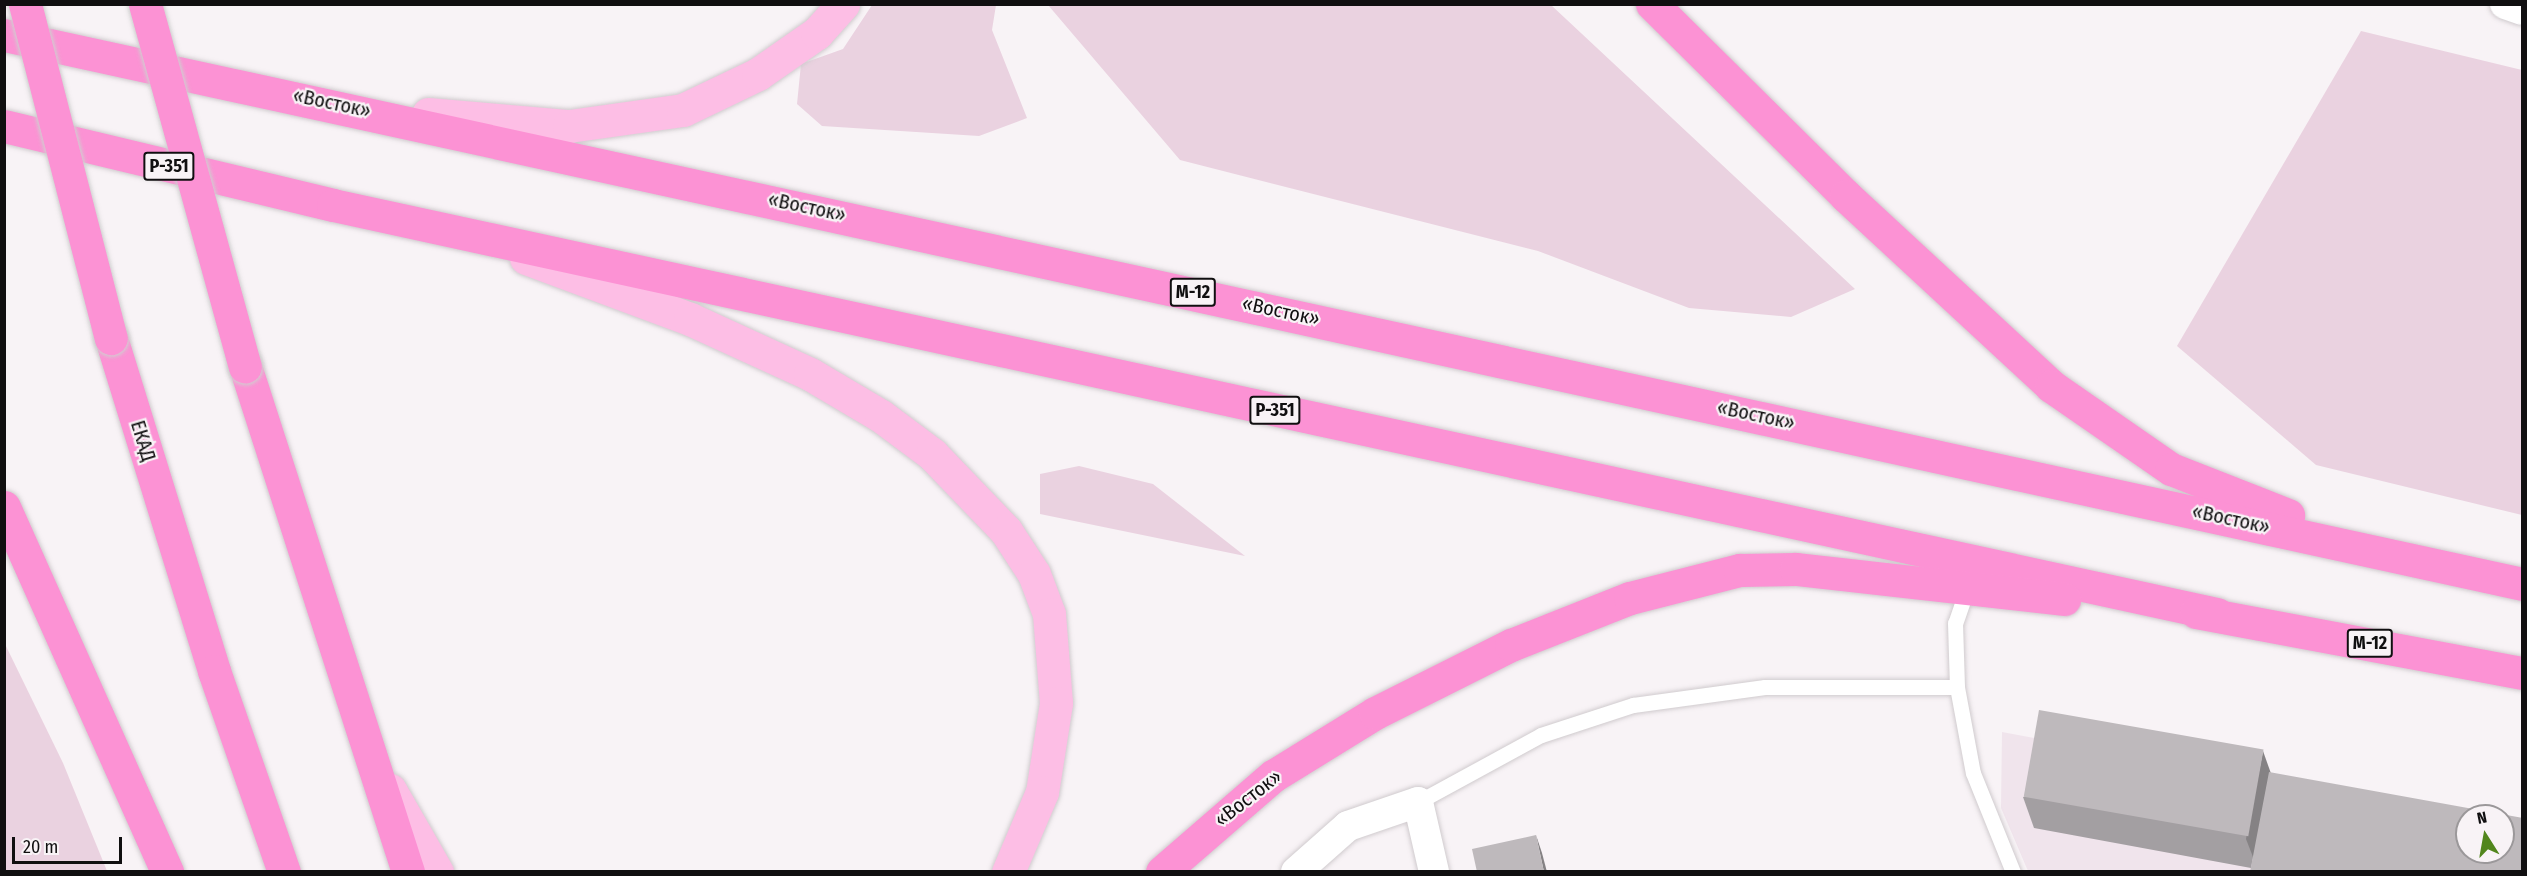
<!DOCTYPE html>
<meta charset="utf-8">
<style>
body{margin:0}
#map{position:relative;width:2527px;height:876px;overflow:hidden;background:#f8f3f6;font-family:"Fira Sans Condensed",sans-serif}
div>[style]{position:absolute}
.built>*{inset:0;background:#f0e4ec}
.green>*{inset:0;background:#ead2e0}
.roads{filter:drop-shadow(0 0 2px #d0cbce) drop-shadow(0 0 2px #d0cbce)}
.lane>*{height:15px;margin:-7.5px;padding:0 7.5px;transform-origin:7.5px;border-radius:7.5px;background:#fff}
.street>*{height:30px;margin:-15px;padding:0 15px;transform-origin:15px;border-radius:15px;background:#fff}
.primary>*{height:33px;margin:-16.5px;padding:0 16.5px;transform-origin:16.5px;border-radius:16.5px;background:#fdbee5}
.highway>*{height:33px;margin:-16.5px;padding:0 16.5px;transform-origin:16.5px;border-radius:16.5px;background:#fc92d4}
.bridges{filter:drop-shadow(0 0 2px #cfcfcf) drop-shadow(0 0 2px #cfcfcf)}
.highway-bridge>*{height:33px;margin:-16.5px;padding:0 16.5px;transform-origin:16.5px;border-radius:16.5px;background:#fc92d4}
.wall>*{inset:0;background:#a39fa2}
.shaded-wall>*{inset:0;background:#858284}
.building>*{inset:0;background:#beb9bc;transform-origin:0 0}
span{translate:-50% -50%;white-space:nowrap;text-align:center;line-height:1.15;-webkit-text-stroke:4.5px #f8f3f6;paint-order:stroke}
.shield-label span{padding:2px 4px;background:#f8f3f6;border:2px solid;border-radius:4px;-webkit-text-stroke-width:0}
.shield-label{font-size:18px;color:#100f10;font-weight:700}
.street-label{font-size:20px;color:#100f10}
.frame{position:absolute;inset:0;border:6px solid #100f10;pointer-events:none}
.north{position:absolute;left:2455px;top:804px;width:60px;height:60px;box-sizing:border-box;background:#f8f3f6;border:2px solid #9b989a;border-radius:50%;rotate:349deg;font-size:16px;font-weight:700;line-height:24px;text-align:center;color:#100f10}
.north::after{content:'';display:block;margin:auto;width:21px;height:27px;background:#52861d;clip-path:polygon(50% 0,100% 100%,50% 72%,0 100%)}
.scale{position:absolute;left:12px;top:837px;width:110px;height:27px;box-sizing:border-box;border:3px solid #100f10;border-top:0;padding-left:8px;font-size:18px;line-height:21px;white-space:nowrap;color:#100f10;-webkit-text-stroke:4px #f8f3f6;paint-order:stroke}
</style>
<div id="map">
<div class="built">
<i style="clip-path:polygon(2002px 732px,2467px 818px,2467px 852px,2503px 852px,2522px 871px,2028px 871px,2001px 808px)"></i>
</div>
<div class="green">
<i style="clip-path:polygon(872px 5px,996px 5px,992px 30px,1027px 118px,979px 136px,822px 126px,797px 104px,801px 64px,843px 49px)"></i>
<i style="clip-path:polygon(1048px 5px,1551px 5px,1855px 289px,1791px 317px,1689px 308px,1538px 251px,1180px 160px)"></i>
<i style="clip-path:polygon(2361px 31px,2522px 70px,2522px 515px,2316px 465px,2177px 346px)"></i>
<i style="clip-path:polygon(1079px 466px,1153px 484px,1245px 556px,1040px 514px,1040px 474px)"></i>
<i style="clip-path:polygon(4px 642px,63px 763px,107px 871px,5px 871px)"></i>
</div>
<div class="roads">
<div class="lane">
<i style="left:1967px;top:589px;width:36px;rotate:109deg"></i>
<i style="left:1955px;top:623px;width:64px;rotate:88.2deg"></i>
<i style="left:1957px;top:687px;width:87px;rotate:79.5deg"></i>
<i style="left:1973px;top:773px;width:107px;rotate:68deg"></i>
<i style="left:1418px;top:802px;width:140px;rotate:-28.6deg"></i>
<i style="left:1541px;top:735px;width:97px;rotate:-18.1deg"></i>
<i style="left:1633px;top:705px;width:133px;rotate:-7.8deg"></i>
<i style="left:1765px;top:687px;width:192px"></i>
</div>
<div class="street">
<i style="left:2505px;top:4px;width:18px;rotate:19deg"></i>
<i style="left:1296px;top:872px;width:69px;rotate:-41.5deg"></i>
<i style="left:1348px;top:826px;width:74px;rotate:-18.9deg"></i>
<i style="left:1418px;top:802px;width:72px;rotate:77.1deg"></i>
</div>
<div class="primary">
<i style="left:428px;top:114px;width:142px;rotate:4.9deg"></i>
<i style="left:569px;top:126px;width:115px;rotate:-8deg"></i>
<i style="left:683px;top:110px;width:83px;rotate:-25.6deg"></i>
<i style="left:758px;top:74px;width:72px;rotate:-34.8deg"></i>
<i style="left:817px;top:33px;width:39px;rotate:-48deg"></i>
<i style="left:526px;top:258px;width:175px;rotate:20.4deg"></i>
<i style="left:690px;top:319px;width:132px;rotate:24.6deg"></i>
<i style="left:810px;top:374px;width:82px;rotate:30.6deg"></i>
<i style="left:881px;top:416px;width:64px;rotate:36.7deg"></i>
<i style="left:932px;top:454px;width:107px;rotate:46.1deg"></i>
<i style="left:1006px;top:531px;width:51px;rotate:56.9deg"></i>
<i style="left:1034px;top:574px;width:43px;rotate:69.4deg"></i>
<i style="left:1049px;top:614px;width:89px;rotate:85.5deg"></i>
<i style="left:1056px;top:703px;width:90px;rotate:98.9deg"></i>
<i style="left:1042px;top:792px;width:87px;rotate:113deg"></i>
<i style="left:390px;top:790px;width:95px;rotate:60.2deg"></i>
</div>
<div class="highway">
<i style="left:1652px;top:4px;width:273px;rotate:44.7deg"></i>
<i style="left:1846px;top:196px;width:280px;rotate:42.8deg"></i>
<i style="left:2051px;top:386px;width:146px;rotate:34.7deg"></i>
<i style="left:2171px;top:469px;width:126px;rotate:21.5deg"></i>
<i style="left:4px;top:35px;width:2577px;rotate:12.3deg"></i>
<i style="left:4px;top:126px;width:338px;rotate:13.5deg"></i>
<i style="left:333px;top:205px;width:1928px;rotate:12.25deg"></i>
<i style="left:111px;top:338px;width:349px;rotate:72.8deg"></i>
<i style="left:214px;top:671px;width:213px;rotate:70.8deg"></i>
<i style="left:245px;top:366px;width:532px;rotate:72.14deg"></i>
<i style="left:4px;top:507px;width:400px;rotate:65.9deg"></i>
<i style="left:2196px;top:612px;width:332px;rotate:10.6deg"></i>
<i style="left:1162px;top:872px;width:147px;rotate:-40.9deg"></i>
<i style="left:1273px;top:776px;width:120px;rotate:-31.7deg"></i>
<i style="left:1375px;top:713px;width:152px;rotate:-26.6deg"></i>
<i style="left:1511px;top:645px;width:128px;rotate:-21.6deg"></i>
<i style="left:1630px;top:598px;width:114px;rotate:-14.3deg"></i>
<i style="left:1740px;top:570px;width:56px;rotate:-1deg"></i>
<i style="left:1796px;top:569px;width:270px;rotate:6.4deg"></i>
</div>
</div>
<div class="bridges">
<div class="highway-bridge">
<i style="left:25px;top:4px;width:345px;rotate:75.6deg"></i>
<i style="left:145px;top:4px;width:376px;rotate:74.6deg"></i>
</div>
</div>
<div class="wall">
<i style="clip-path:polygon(2270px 772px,2251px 868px,2034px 828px,2023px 797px)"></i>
</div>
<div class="shaded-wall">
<i style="clip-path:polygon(2263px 751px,2274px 782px,2258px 870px,2246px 839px)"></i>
<i style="clip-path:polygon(1536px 835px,1542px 853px,1547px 872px,1544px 872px)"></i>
</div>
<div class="building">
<i style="left:2039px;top:710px;width:228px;height:88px;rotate:10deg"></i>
<i style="clip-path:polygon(evenodd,2269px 772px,2523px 818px,2523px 872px,2250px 872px,2269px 772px,2467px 816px,2503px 816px,2503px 852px,2467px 852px,2467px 816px)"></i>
<i style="clip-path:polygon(1536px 835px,1544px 872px,1477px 872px,1472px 849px)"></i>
</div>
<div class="shield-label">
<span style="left:169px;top:166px">Р-351</span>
<span style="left:1193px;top:292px">М-12</span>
<span style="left:1275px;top:410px">Р-351</span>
<span style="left:2370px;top:643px">М-12</span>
</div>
<div class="street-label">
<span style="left:332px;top:103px;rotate:12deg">«Восток»</span>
<span style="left:807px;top:207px;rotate:12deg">«Восток»</span>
<span style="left:1281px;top:311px;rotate:12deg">«Восток»</span>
<span style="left:1756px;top:415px;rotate:12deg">«Восток»</span>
<span style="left:143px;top:441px;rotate:73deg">ЕКАД</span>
<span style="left:2231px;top:519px;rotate:12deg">«Восток»</span>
<span style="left:1248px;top:798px;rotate:-38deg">«Восток»</span>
</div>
<div class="frame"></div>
<div class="north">N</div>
<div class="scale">20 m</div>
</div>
